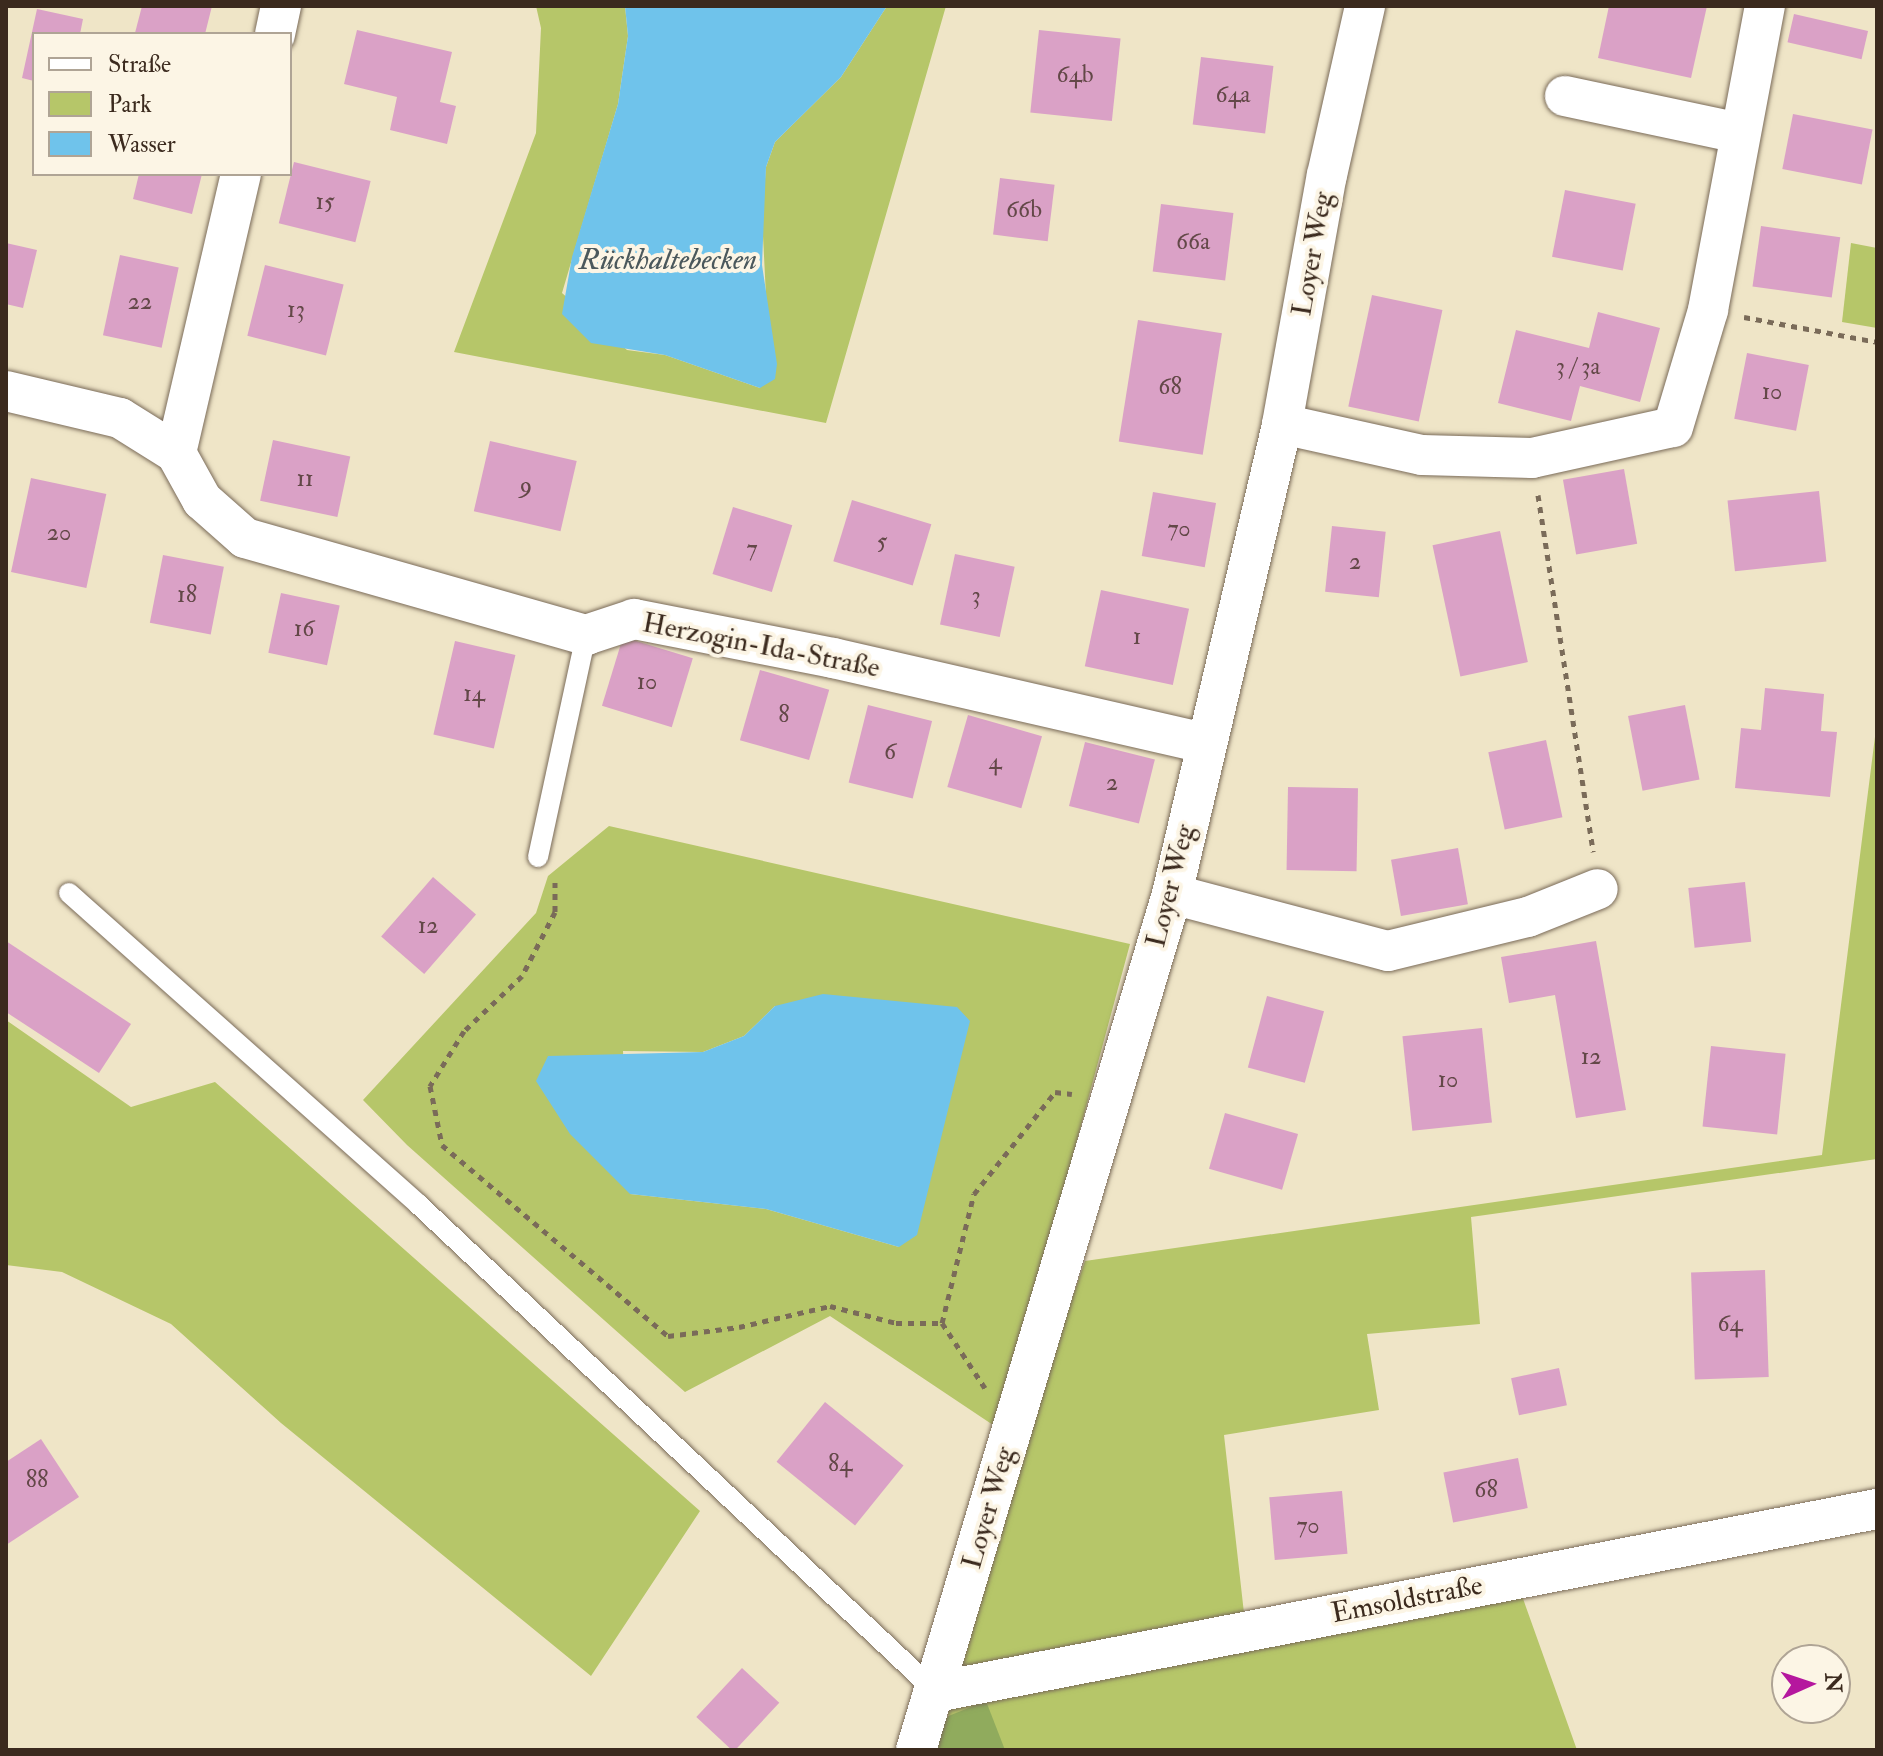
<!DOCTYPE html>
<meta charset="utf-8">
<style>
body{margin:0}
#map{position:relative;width:1883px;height:1756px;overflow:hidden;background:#efe5c7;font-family:"IM FELL Double Pica",serif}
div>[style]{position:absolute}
.green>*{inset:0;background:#b6c669}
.forest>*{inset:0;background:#90ab5d}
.water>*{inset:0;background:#6fc3eb}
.building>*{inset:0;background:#daa1c6;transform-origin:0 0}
.path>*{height:5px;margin-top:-2.5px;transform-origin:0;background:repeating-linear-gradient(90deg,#7a6b59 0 6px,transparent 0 12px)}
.roads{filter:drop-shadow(0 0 2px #7a6b59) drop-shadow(0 0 2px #7a6b59)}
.service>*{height:20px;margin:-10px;padding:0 10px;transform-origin:10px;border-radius:10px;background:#fff}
.minor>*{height:40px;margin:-20px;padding:0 20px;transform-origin:20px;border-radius:20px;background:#fff}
span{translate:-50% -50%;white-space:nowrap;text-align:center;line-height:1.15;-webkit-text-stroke:8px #fcf5e5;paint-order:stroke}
.number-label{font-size:24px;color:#634848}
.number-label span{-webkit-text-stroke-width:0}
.street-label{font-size:28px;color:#3b2a1e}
.water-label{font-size:30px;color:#4b585c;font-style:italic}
.frame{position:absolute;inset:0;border:8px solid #3b2a1e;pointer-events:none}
.legend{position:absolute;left:32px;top:32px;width:260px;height:144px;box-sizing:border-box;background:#fcf5e5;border:2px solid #afa495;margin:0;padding:10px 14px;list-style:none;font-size:24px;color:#3b2a1e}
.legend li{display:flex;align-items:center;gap:16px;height:40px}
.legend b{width:40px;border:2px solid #afa495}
.north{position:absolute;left:1771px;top:1644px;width:80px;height:80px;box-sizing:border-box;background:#fcf5e5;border:2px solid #afa495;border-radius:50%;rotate:87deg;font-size:22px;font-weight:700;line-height:32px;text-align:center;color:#3b2a1e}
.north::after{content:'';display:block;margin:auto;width:28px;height:36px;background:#b5179e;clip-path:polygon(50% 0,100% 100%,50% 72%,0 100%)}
</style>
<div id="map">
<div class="green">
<i style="clip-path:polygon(536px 6px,625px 6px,628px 36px,618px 104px,562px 293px,627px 350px,665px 355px,760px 388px,766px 296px,762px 216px,766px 167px,775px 142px,841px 77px,887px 6px,946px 6px,826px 423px,454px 352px,536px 133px,541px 28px)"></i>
<i style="clip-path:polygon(1851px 243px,1877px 248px,1877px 328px,1842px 322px)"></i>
<i style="clip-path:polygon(1877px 721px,1877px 1159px,1471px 1217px,1480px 1324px,1367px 1334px,1379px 1410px,1224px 1435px,1246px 1631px,1516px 1579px,1577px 1750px,967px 1750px,936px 1692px,1085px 1261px,1822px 1155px)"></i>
<i style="clip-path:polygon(evenodd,609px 826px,1130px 944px,999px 1429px,830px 1316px,685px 1392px,407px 1145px,363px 1100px,536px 913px,548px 876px,609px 826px,775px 1006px,899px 1247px,766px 1209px,630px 1194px,623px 1051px,703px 1052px,744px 1036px,775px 1006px)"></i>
<i style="clip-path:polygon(6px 1020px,131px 1107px,215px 1082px,700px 1511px,591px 1676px,281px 1423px,171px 1324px,62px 1272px,6px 1265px)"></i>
</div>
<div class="forest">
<i style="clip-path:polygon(986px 1701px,1005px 1750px,936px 1750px,946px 1717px)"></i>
</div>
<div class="water">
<i style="clip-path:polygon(625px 6px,887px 6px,841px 77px,775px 142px,766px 167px,762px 265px,777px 364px,775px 379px,760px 388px,665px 355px,591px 343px,562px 314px,572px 257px,618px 104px,628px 36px)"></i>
<i style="clip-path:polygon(823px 994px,957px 1007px,970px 1021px,917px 1235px,899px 1247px,766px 1209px,630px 1194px,570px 1134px,536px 1081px,548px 1056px,703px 1052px,744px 1036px,775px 1006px)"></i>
</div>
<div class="building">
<i style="clip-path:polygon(142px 6px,212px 6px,205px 34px,139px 34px,135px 33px)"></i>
<i style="clip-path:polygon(1609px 6px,1707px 6px,1691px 78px,1598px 58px)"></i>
<i style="clip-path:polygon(37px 9px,83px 19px,80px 34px,34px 34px,34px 81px,22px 78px)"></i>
<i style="left:1794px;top:14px;width:76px;height:29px;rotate:13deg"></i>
<i style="clip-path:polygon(357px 30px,452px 52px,440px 102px,456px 106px,447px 144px,390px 130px,397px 97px,344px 84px)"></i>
<i style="left:1039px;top:30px;width:82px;height:83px;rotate:6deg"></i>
<i style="left:1201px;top:57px;width:73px;height:68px;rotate:7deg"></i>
<i style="left:1793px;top:114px;width:81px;height:56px;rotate:11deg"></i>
<i style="left:294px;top:162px;width:79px;height:63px;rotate:14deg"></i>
<i style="clip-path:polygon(139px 174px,202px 174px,192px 214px,133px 199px)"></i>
<i style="left:1000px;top:178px;width:55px;height:57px;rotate:7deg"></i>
<i style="left:1565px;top:190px;width:72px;height:68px;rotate:11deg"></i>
<i style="left:1161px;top:204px;width:73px;height:68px;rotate:7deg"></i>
<i style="left:1761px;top:226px;width:80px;height:61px;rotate:8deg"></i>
<i style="clip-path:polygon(6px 243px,37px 250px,23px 308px,6px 304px)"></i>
<i style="left:120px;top:255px;width:60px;height:82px;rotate:12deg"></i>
<i style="left:265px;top:265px;width:81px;height:73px;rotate:14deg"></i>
<i style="left:1372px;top:295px;width:72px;height:114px;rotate:12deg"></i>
<i style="clip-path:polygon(1598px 312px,1660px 328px,1640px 402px,1580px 386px,1571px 421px,1498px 403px,1516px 330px,1589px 348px)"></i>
<i style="left:1138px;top:320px;width:85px;height:123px;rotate:9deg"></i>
<i style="left:1747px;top:353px;width:63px;height:67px;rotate:11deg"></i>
<i style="left:273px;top:440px;width:79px;height:62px;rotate:12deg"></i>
<i style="left:490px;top:441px;width:89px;height:72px;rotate:13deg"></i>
<i style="left:1624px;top:469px;width:76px;height:62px;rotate:80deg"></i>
<i style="left:31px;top:478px;width:77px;height:96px;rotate:12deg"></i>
<i style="left:1819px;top:491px;width:71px;height:92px;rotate:84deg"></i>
<i style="left:1153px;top:492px;width:64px;height:65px;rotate:10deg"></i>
<i style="left:852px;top:500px;width:83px;height:64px;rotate:17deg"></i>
<i style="left:733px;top:507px;width:62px;height:70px;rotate:17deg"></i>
<i style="left:1332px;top:526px;width:54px;height:66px;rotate:6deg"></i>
<i style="left:1500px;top:531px;width:134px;height:69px;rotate:78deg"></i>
<i style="left:955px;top:554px;width:61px;height:72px;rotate:12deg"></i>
<i style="left:163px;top:555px;width:62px;height:69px;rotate:11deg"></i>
<i style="left:1101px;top:590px;width:90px;height:78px;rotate:12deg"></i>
<i style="left:281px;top:593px;width:60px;height:61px;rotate:12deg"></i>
<i style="left:623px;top:637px;width:73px;height:72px;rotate:17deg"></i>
<i style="left:455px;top:641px;width:62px;height:96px;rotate:13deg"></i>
<i style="left:760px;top:670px;width:72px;height:73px;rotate:16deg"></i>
<i style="clip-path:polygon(1765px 688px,1824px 694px,1821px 731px,1837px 732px,1830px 797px,1735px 788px,1741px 728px,1761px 730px)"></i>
<i style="left:868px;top:705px;width:66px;height:80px;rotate:14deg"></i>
<i style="left:1685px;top:705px;width:76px;height:58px;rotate:79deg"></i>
<i style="left:968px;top:715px;width:77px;height:75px;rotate:16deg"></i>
<i style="left:1546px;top:740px;width:79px;height:59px;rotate:78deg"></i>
<i style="left:1085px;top:742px;width:72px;height:66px;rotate:14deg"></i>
<i style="left:1288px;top:787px;width:70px;height:83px;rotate:1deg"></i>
<i style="left:1458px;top:848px;width:57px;height:68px;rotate:80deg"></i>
<i style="left:433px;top:877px;width:57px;height:79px;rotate:41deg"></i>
<i style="left:1745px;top:882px;width:60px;height:57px;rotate:84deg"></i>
<i style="clip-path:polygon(6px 941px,131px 1024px,99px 1073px,6px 1012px)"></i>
<i style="clip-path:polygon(1596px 941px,1626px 1110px,1576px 1118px,1555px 995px,1509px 1003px,1501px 957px)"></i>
<i style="left:1267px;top:996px;width:59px;height:74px;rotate:15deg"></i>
<i style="left:1482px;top:1028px;width:95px;height:80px;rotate:84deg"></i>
<i style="left:1711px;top:1046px;width:75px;height:81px;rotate:6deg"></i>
<i style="left:1225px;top:1113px;width:76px;height:58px;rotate:16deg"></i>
<i style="left:1765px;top:1270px;width:107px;height:74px;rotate:88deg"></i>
<i style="left:1559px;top:1368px;width:38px;height:49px;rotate:78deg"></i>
<i style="left:825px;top:1402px;width:101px;height:77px;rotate:39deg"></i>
<i style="clip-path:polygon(41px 1439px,79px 1497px,6px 1545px,6px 1462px)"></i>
<i style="left:1518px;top:1458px;width:51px;height:76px;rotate:79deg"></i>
<i style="left:1342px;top:1491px;width:63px;height:73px;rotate:85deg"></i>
<i style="left:742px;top:1668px;width:51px;height:67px;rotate:43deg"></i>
</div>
<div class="path">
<i style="left:1744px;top:317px;width:135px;rotate:10.6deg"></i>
<i style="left:1538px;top:495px;width:361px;rotate:81.2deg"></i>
<i style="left:555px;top:882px;width:30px;rotate:90deg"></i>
<i style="left:555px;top:912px;width:72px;rotate:117.3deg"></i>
<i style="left:522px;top:976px;width:80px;rotate:136.5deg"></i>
<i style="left:464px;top:1031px;width:65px;rotate:121.7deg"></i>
<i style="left:430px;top:1086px;width:60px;rotate:78.5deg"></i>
<i style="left:442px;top:1145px;width:296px;rotate:40.2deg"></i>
<i style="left:668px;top:1336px;width:72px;rotate:-7.2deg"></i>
<i style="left:739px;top:1327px;width:93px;rotate:-13deg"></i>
<i style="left:830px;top:1306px;width:68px;rotate:14.4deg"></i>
<i style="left:896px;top:1323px;width:46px"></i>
<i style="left:985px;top:1388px;width:78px;rotate:-123.5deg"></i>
<i style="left:942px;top:1323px;width:133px;rotate:-76.1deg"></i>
<i style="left:974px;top:1194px;width:130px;rotate:-51.5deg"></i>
<i style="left:1055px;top:1092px;width:17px;rotate:7deg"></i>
</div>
<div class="roads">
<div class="service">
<i style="left:538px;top:857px;width:227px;rotate:-77.8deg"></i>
<i style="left:69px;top:893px;width:467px;rotate:41.7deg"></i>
<i style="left:418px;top:1204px;width:712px;rotate:43.29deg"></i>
</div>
<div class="minor">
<i style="left:275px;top:34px;width:29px;rotate:-78deg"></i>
<i style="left:1565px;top:96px;width:178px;rotate:12deg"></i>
<i style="left:6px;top:391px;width:117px;rotate:13.3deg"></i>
<i style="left:120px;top:418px;width:66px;rotate:32deg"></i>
<i style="left:176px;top:453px;width:54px;rotate:61deg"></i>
<i style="left:202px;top:500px;width:57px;rotate:41.5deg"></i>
<i style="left:245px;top:538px;width:355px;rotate:15.9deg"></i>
<i style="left:586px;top:635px;width:51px;rotate:-18.4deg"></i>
<i style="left:634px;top:619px;width:203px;rotate:11.1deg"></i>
<i style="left:833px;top:658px;width:382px;rotate:12.9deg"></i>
<i style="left:1282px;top:424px;width:143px;rotate:12.5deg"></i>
<i style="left:1422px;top:455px;width:110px;rotate:1.6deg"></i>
<i style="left:1532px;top:458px;width:144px;rotate:-12.4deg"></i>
<i style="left:1673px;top:427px;width:122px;rotate:-73.3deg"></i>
<i style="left:1708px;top:310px;width:309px;rotate:-79.4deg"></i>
<i style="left:176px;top:453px;width:286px;rotate:-76.9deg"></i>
<i style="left:1172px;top:894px;width:223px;rotate:14.8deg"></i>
<i style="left:1388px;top:951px;width:144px;rotate:-13.7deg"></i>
<i style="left:1528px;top:917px;width:75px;rotate:-21.8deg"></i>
<i style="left:936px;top:1692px;width:959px;rotate:-11.01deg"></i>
<i style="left:916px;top:1750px;width:893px;rotate:-73.35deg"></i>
<i style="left:1172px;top:894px;width:483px;rotate:-76.8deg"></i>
<i style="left:1282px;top:424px;width:253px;rotate:-79.8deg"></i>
<i style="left:1327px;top:175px;width:173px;rotate:-77.3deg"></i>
</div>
</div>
<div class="number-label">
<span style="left:1075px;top:75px">64b</span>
<span style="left:1233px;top:95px">64a</span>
<span style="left:325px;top:202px">15</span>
<span style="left:1024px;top:210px">66b</span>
<span style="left:1193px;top:242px">66a</span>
<span style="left:140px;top:302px">22</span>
<span style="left:296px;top:310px">13</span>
<span style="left:1578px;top:367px">3 / 3a</span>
<span style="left:1170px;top:387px">68</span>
<span style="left:1772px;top:392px">10</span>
<span style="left:305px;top:479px">11</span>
<span style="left:526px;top:486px">9</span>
<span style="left:1179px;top:529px">70</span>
<span style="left:59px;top:533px">20</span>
<span style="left:882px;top:542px">5</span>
<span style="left:752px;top:549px">7</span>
<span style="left:1355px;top:562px">2</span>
<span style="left:187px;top:595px">18</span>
<span style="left:976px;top:596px">3</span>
<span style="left:304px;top:629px">16</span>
<span style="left:1137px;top:637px">1</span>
<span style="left:647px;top:682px">10</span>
<span style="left:474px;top:694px">14</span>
<span style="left:784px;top:715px">8</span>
<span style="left:890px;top:752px">6</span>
<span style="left:995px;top:762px">4</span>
<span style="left:1112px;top:783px">2</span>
<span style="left:428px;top:926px">12</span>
<span style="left:1591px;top:1057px">12</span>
<span style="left:1448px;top:1080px">10</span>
<span style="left:1730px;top:1324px">64</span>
<span style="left:840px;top:1464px">84</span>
<span style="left:37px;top:1480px">88</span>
<span style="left:1486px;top:1490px">68</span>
<span style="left:1308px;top:1526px">70</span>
</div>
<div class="street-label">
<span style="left:1313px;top:254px;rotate:-80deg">Loyer Weg</span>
<span style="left:761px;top:646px;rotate:11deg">Herzogin-Ida-Straße</span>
<span style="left:1171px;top:886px;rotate:-76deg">Loyer Weg</span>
<span style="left:989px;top:1508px;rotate:-74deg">Loyer Weg</span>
<span style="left:1407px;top:1600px;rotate:-11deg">Emsoldstraße</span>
</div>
<div class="water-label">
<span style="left:668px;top:260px">Rückhaltebecken</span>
</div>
<div class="frame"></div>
<ul class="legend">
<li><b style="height:10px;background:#fff"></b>Straße</li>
<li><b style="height:22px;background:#b6c669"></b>Park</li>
<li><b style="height:22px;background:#6fc3eb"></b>Wasser</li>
</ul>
<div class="north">N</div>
</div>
